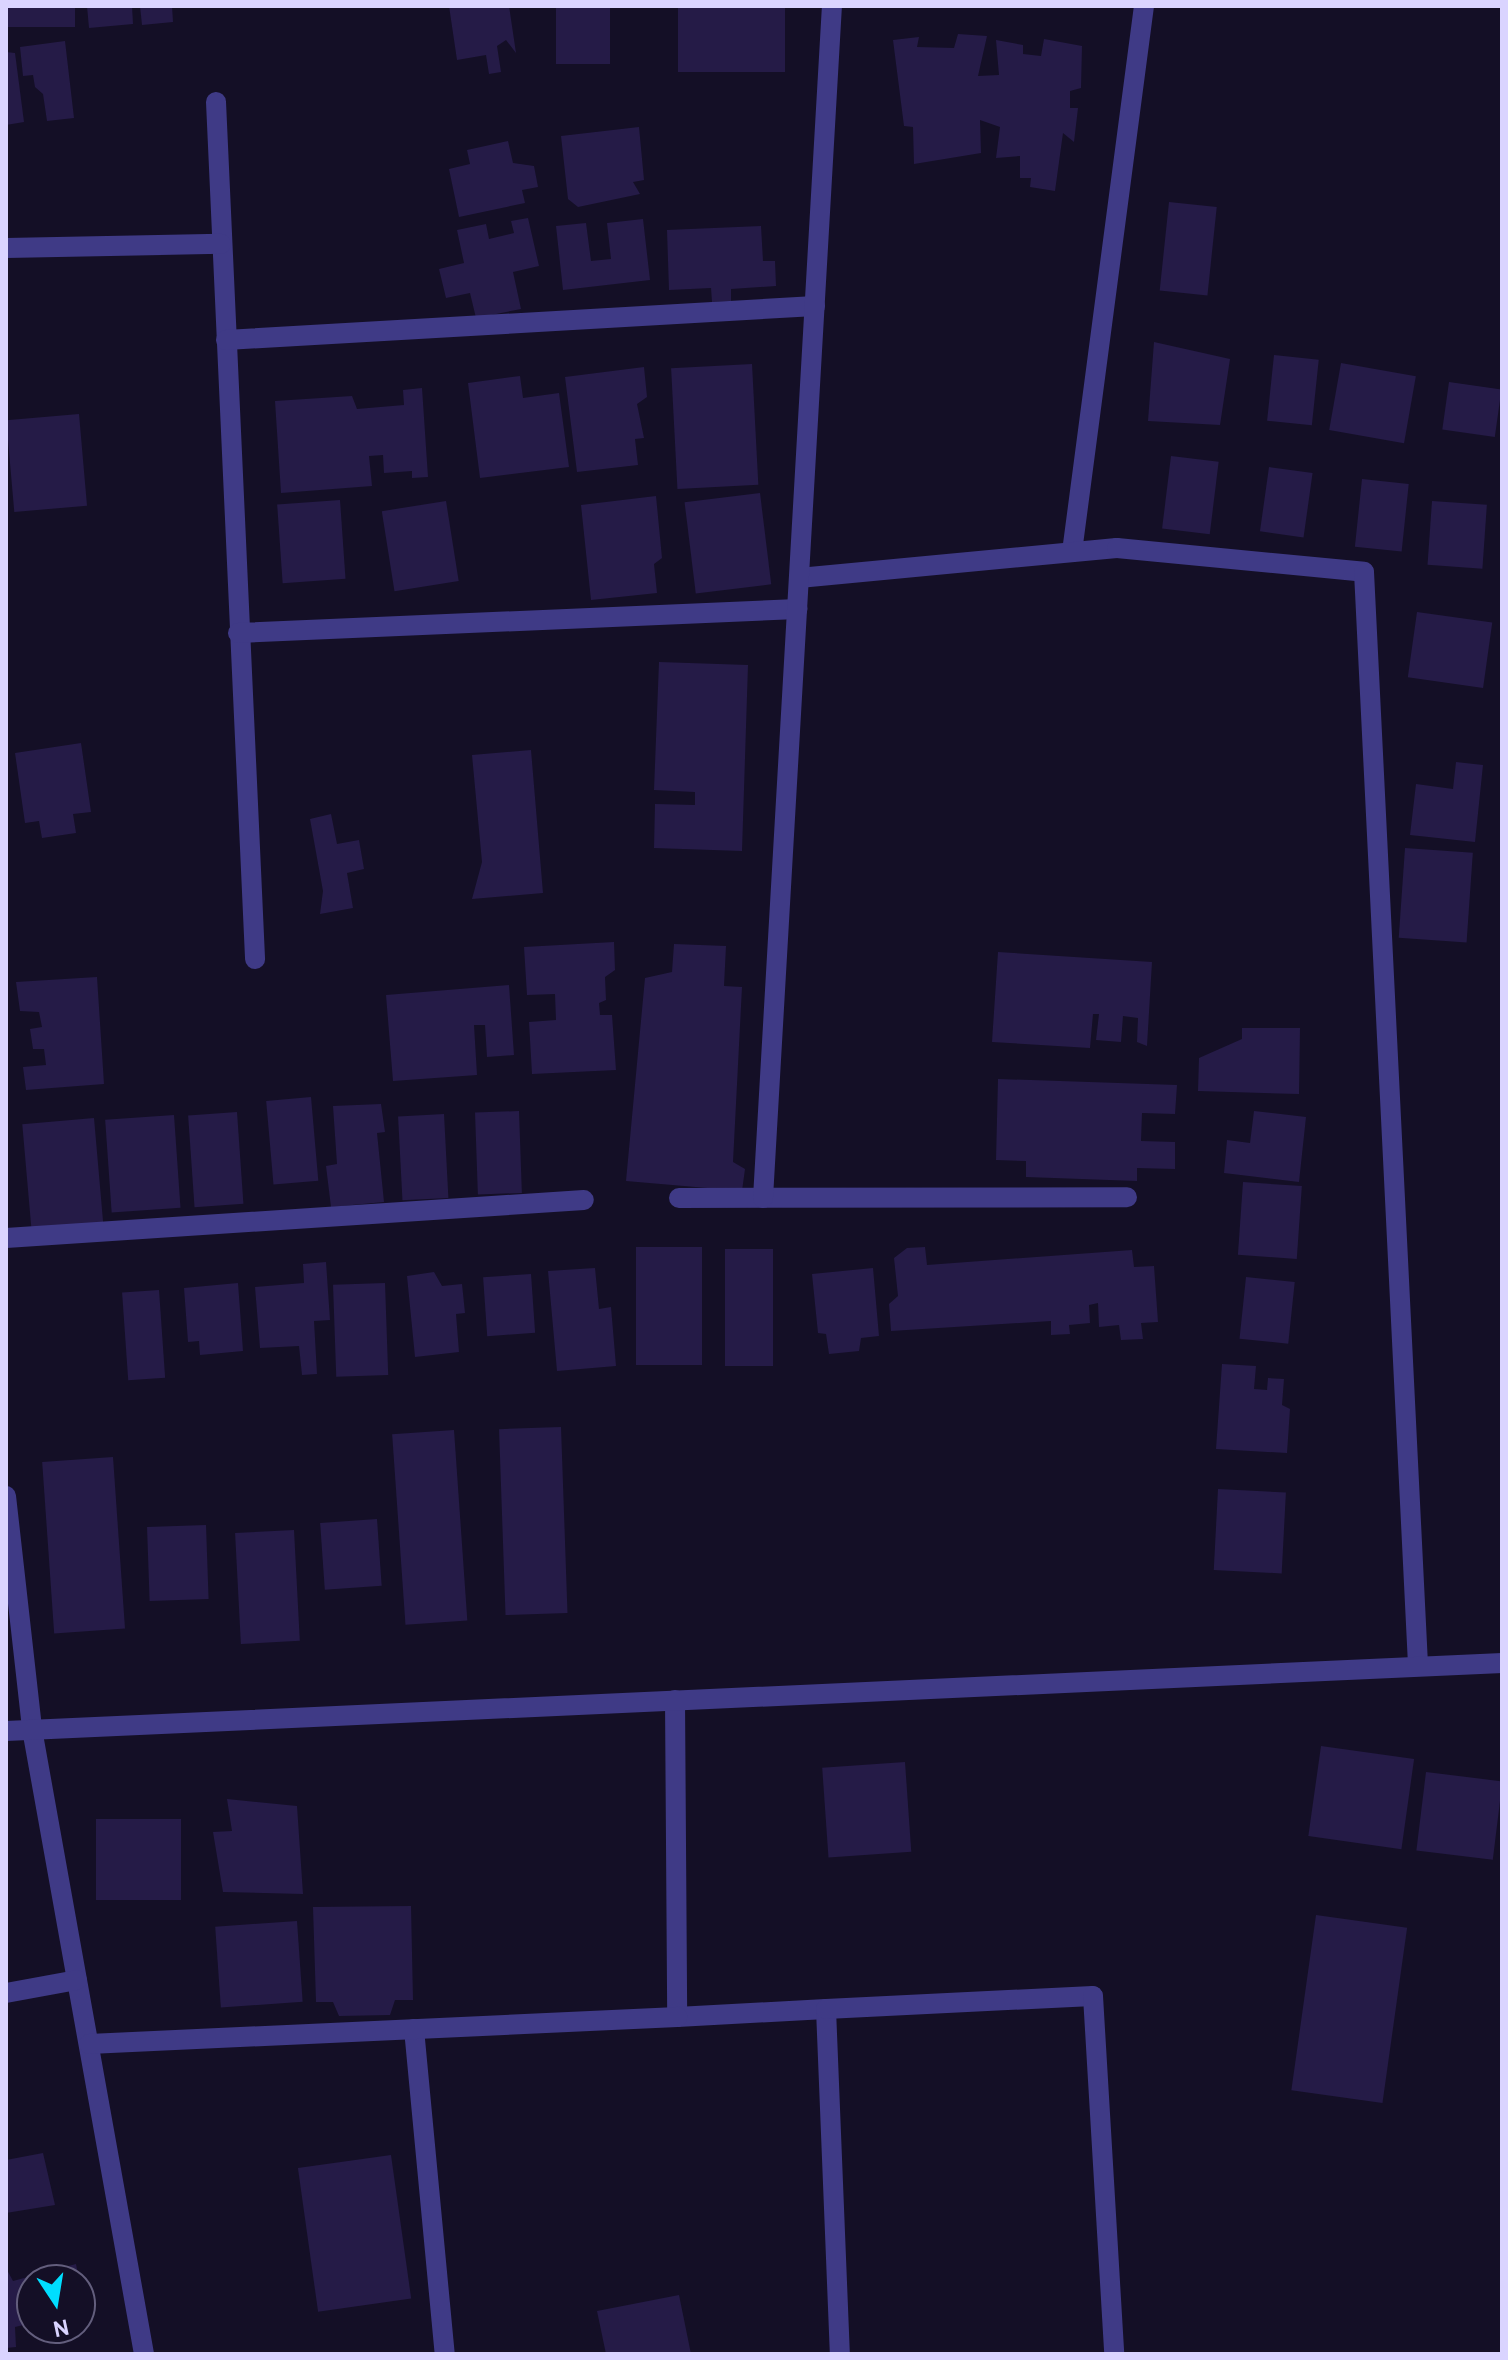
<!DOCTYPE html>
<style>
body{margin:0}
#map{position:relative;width:1508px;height:2360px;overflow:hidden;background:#140f26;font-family:Overpass,sans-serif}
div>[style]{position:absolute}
.building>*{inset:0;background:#251b47;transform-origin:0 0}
.minor>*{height:20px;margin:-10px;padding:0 10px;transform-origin:10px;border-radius:10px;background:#3f3a86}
span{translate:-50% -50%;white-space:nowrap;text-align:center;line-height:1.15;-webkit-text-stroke:7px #140f26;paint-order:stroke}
.frame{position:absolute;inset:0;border:8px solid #dad4ff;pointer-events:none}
.north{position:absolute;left:16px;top:2264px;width:80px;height:80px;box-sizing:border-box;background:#140f26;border:2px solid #635e7d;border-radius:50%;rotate:168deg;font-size:22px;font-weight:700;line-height:32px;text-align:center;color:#dad4ff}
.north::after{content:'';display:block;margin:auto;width:28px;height:36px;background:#00deff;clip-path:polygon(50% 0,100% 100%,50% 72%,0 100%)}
</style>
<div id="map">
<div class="building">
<i style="left:6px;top:6px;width:69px;height:21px"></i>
<i style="clip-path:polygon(87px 6px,132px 6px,133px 24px,89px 28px)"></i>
<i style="clip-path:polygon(140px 6px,172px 6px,173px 22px,142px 25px)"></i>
<i style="clip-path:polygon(449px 6px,509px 6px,516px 53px,506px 40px,497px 46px,501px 72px,489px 74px,486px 55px,457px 60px)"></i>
<i style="left:556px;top:6px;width:54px;height:58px"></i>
<i style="left:678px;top:6px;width:107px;height:66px"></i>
<i style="clip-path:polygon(958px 34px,987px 36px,978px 76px,999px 75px,996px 40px,1023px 45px,1023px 54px,1041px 56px,1044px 39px,1082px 46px,1081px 88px,1070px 91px,1070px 108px,1078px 108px,1074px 142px,1063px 133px,1055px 191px,1030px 187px,1031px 178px,1020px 178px,1020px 156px,996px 158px,1000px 127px,980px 120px,981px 153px,914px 164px,913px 127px,904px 126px,893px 40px,919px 37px,917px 47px,954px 48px)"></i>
<i style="clip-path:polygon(65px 41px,74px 118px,47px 121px,43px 94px,35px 87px,33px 75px,23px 76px,20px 47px)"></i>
<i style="clip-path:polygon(6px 52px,15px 53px,24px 122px,6px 125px)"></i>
<i style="clip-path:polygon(639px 127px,644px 180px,633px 182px,640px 194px,578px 207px,568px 199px,561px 136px)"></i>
<i style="clip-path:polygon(508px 141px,513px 163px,534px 166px,538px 187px,522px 190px,525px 203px,459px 217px,449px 169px,470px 164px,467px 150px)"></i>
<i style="left:1169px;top:202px;width:48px;height:89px;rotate:6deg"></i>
<i style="clip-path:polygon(528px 218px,539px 266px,513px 272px,521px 309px,476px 318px,470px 293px,446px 298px,439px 269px,464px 263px,457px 230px,486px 224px,489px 239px,514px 233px,511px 221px)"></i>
<i style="clip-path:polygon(643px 219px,650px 280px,563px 290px,556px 226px,586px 223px,591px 261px,611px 259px,607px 223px)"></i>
<i style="clip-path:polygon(761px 226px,763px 261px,775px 261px,776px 286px,731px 289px,731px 301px,712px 302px,711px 288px,669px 290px,667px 230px)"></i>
<i style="clip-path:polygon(1154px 342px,1230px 359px,1220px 425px,1148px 421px)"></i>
<i style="left:1274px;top:355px;width:45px;height:66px;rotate:6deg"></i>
<i style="left:1341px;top:363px;width:76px;height:68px;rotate:10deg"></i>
<i style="left:752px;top:364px;width:121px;height:81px;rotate:87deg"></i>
<i style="clip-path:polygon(644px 367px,647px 397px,637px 404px,644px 438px,635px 439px,638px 465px,577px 472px,565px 377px)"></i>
<i style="clip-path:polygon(520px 376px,523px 398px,559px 393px,569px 467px,480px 478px,468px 383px)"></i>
<i style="left:1449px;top:382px;width:53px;height:48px;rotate:8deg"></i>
<i style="clip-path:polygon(422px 388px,428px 477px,412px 478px,412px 471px,384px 473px,383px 455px,369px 456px,372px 486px,281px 493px,275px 401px,352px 396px,357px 409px,404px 405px,403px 390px)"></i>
<i style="left:79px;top:414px;width:92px;height:73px;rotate:85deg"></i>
<i style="left:1171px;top:456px;width:48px;height:73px;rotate:7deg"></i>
<i style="left:1269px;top:467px;width:44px;height:65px;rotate:8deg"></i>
<i style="left:1362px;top:479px;width:47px;height:68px;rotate:6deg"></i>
<i style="left:760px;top:493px;width:92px;height:76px;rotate:83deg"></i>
<i style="clip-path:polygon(656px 496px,662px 558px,654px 564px,657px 593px,591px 600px,581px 505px)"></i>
<i style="left:340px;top:500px;width:79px;height:63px;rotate:86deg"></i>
<i style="left:446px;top:501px;width:81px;height:65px;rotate:81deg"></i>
<i style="left:1432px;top:501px;width:55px;height:64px;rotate:4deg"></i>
<i style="left:1417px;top:612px;width:76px;height:66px;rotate:8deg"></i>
<i style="clip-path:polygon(659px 662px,748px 665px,742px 851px,654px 848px,655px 804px,695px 805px,695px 792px,654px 790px)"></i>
<i style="clip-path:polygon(81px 743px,91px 812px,73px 814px,76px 833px,42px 838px,39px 821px,25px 823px,15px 753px)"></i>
<i style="clip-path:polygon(531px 750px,543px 893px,472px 899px,482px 862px,472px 755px)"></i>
<i style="clip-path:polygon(1456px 762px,1483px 765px,1475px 842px,1410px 835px,1416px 784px,1453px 789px)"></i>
<i style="clip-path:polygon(331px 814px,337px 844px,359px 840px,364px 869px,347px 873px,353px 908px,320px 914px,323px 891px,310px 819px)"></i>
<i style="left:1405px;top:848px;width:68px;height:90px;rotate:4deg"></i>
<i style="clip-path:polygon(614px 942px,615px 970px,605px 977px,606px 1000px,599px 1003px,600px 1015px,612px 1015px,616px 1070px,532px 1074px,529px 1022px,556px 1020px,555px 994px,527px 995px,524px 947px)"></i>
<i style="clip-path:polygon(674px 944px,726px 946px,724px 986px,742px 987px,733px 1162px,745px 1169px,742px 1191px,626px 1181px,645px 978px,672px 972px)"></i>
<i style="clip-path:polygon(998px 952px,1152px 962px,1147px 1046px,1137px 1042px,1138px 1018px,1123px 1016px,1121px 1042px,1096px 1040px,1099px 1014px,1093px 1014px,1090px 1048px,992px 1042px)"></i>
<i style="clip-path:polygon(97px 977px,104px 1084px,26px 1090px,23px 1067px,46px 1065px,44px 1049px,33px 1049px,30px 1029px,42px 1027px,39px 1012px,20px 1011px,16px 982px)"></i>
<i style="clip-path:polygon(509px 985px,514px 1055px,487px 1057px,485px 1025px,474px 1025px,477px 1075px,393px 1081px,386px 995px)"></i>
<i style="clip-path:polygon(1242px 1028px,1300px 1028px,1299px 1094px,1198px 1091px,1199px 1058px,1242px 1039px)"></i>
<i style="clip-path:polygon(998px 1079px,1177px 1085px,1175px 1114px,1142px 1113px,1141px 1141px,1175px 1142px,1175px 1169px,1137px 1168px,1137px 1181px,1026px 1177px,1026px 1161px,996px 1160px)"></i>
<i style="left:311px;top:1097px;width:84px;height:45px;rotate:85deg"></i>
<i style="clip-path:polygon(381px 1104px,385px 1132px,377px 1133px,384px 1202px,331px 1207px,326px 1166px,337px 1164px,333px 1106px)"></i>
<i style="left:519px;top:1111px;width:82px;height:44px;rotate:88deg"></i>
<i style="clip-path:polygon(1254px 1111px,1306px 1117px,1299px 1182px,1224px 1173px,1227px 1140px,1250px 1143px)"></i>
<i style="left:237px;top:1112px;width:92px;height:49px;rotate:86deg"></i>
<i style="left:444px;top:1114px;width:84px;height:46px;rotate:87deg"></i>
<i style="left:174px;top:1115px;width:93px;height:69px;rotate:86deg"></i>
<i style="left:94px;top:1118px;width:107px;height:72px;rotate:85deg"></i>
<i style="left:1243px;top:1182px;width:59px;height:73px;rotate:4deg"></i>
<i style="left:636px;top:1247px;width:66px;height:118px"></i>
<i style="clip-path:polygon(925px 1247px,927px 1265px,1132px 1250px,1134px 1267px,1154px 1266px,1158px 1322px,1141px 1323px,1143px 1339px,1121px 1340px,1119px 1325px,1099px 1327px,1098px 1303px,1089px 1305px,1090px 1323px,1069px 1325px,1070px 1334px,1051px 1335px,1051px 1321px,891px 1331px,889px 1304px,898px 1296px,894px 1258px,907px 1248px)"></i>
<i style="left:725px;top:1249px;width:48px;height:117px"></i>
<i style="clip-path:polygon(326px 1262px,330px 1320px,314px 1321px,317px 1374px,302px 1375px,299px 1346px,260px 1348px,255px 1287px,304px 1283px,303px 1264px)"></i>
<i style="clip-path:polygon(595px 1268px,599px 1309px,611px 1307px,616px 1366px,557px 1371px,548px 1271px)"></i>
<i style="clip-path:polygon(873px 1268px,879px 1336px,861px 1338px,859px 1351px,829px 1354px,826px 1334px,818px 1333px,812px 1274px)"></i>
<i style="clip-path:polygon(434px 1272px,442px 1286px,462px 1284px,465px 1313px,456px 1314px,459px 1352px,415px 1357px,407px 1276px)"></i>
<i style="left:531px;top:1274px;width:59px;height:48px;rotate:86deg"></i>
<i style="left:1246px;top:1277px;width:49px;height:62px;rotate:6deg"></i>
<i style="clip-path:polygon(238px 1283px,243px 1351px,200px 1355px,199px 1341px,188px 1342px,184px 1288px)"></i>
<i style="left:385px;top:1283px;width:92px;height:52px;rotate:88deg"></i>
<i style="left:159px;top:1290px;width:88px;height:37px;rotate:86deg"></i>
<i style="clip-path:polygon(1222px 1364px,1256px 1366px,1254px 1389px,1267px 1390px,1268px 1378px,1284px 1379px,1282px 1405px,1290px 1409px,1287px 1453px,1216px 1449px)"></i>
<i style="left:561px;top:1427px;width:186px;height:62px;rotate:88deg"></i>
<i style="left:454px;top:1430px;width:191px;height:62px;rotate:86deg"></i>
<i style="left:113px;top:1457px;width:172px;height:71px;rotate:86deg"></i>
<i style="left:1218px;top:1489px;width:68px;height:81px;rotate:3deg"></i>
<i style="left:377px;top:1519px;width:67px;height:57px;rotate:86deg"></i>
<i style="left:206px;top:1525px;width:74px;height:59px;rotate:88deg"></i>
<i style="left:294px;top:1530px;width:111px;height:59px;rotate:87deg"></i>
<i style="left:1321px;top:1746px;width:94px;height:91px;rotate:8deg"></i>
<i style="left:905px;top:1762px;width:90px;height:83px;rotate:86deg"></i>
<i style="left:1426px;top:1772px;width:77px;height:79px;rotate:7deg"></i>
<i style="clip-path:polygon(227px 1799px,297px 1806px,303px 1894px,223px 1892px,213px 1832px,232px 1831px)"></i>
<i style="left:96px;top:1819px;width:85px;height:81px"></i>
<i style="clip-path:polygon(411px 1906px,413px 2000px,395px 2000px,390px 2015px,339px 2016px,333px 2002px,316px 2002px,313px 1907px)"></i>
<i style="left:1316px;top:1915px;width:92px;height:177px;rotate:8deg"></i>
<i style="left:297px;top:1921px;width:81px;height:82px;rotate:86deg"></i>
<i style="clip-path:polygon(43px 2153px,55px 2205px,6px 2213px,6px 2160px)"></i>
<i style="left:391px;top:2155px;width:145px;height:94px;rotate:82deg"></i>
<i style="clip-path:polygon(76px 2264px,79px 2280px,32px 2280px,32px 2323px,15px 2327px,16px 2347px,6px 2348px,6px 2268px,13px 2281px)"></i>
<i style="clip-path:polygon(679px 2295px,691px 2354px,606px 2354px,597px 2311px)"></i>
</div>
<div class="minor">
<i style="left:216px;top:102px;width:858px;rotate:87.39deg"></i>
<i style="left:6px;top:248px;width:215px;rotate:-1.1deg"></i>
<i style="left:226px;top:340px;width:590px;rotate:-3.3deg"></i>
<i style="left:1072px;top:552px;width:551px;rotate:-82.49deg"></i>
<i style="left:799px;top:578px;width:319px;rotate:-5.4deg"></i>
<i style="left:1117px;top:548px;width:248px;rotate:5.5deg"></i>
<i style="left:1364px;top:572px;width:1095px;rotate:87.17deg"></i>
<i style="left:238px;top:633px;width:560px;rotate:-2.46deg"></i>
<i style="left:679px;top:1198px;width:448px;rotate:-0.1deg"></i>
<i style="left:763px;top:1198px;width:1194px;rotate:-86.69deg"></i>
<i style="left:6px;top:1238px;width:579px;rotate:-3.76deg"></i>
<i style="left:6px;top:1496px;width:234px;rotate:83.6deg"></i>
<i style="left:32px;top:1729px;width:635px;rotate:79.84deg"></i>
<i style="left:675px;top:1700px;width:317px;rotate:89.6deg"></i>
<i style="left:677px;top:2017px;width:149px;rotate:-3.1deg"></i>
<i style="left:826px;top:2009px;width:345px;rotate:87.7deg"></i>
<i style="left:6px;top:1731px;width:1498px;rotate:-2.6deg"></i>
<i style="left:6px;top:1993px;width:72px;rotate:-10.4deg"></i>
<i style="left:826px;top:2009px;width:267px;rotate:-2.8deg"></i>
<i style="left:1093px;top:1996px;width:359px;rotate:86.6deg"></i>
<i style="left:414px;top:2029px;width:326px;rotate:84.6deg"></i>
<i style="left:89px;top:2044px;width:589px;rotate:-2.63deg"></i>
</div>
<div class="frame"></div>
<div class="north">N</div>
</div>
